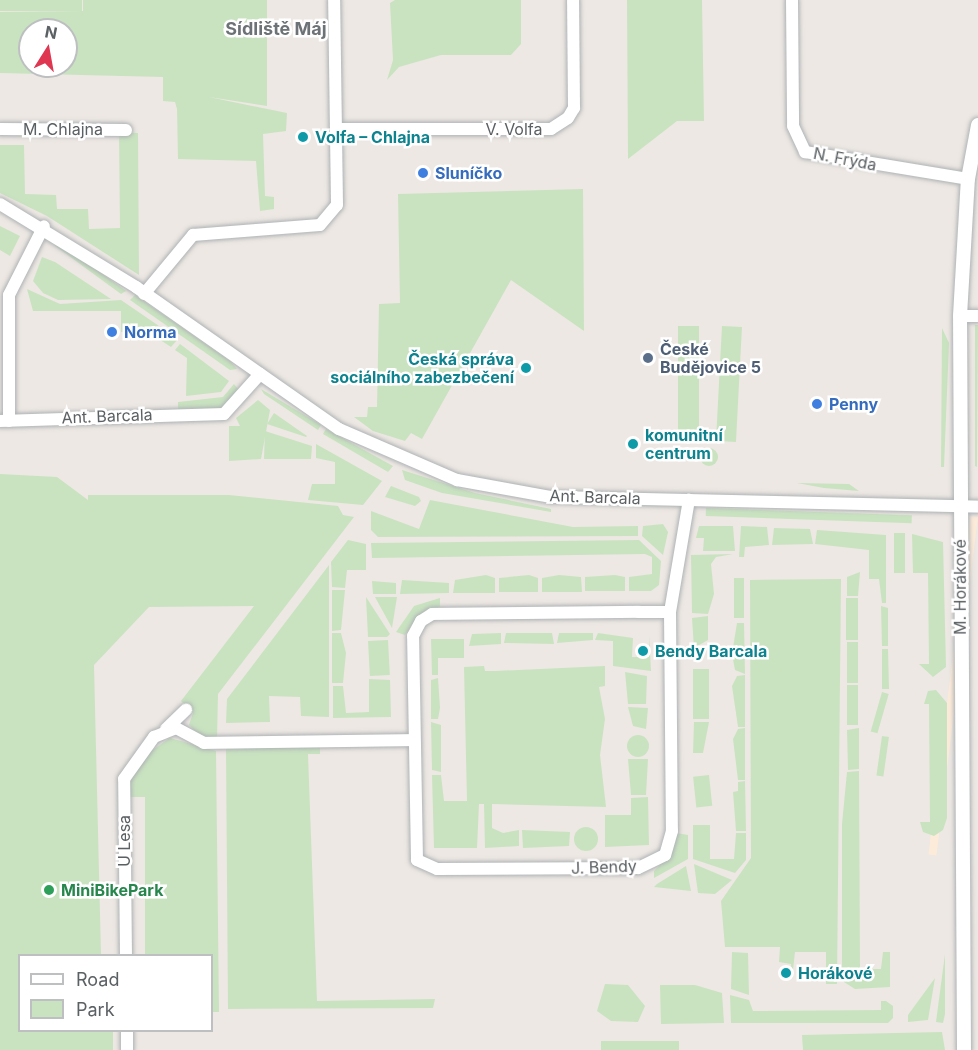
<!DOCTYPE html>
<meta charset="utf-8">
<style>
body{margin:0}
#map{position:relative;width:978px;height:1050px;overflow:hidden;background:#ede8e3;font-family:Inter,sans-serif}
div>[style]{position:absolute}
.commercial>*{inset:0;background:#fcebd9;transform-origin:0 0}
.green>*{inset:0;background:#c9e3c0;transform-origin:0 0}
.round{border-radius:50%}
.roads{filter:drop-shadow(0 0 2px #aeb2b5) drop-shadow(0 0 2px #aeb2b5)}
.minor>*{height:12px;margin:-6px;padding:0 6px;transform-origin:6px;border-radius:6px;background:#fff}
.tertiary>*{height:14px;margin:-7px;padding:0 7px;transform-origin:7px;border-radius:7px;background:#fff}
.dots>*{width:16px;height:16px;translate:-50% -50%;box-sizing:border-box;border:3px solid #fff;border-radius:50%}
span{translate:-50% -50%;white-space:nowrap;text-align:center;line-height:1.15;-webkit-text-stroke:5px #fff;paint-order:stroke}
.street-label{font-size:16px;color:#5b6063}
.culture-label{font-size:16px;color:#0d838f;font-weight:700}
.left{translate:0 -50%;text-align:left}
.right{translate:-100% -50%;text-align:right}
.shop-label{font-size:16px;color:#366cbe;font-weight:700}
.service-label{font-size:16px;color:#4e5e75;font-weight:700}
.leisure-label{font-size:16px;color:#27864d;font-weight:700}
.neighbourhood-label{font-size:18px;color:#6c7275;font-weight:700}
.legend{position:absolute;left:18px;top:954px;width:195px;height:78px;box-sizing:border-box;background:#fff;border:2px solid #bdbfc1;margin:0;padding:8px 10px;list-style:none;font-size:18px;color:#5b6063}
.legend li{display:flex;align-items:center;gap:12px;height:30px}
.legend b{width:30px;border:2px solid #bdbfc1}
.north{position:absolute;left:18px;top:18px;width:60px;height:60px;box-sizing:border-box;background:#fff;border:2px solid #bdbfc1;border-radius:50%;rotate:11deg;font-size:16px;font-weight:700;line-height:24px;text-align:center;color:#5b6063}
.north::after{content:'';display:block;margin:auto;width:21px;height:27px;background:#df3752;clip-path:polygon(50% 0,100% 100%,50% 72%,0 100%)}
</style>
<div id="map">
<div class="commercial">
<i style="left:970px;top:516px;width:8px;height:341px;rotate:7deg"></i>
</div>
<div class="green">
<i style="left:0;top:0;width:82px;height:11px"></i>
<i style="clip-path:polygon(evenodd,83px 0,267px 0,267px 106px,209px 97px,287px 113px,286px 131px,263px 134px,265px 196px,274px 197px,274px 209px,260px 211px,256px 161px,178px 159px,177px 109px,175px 102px,163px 101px,163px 77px,0 73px,0 12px,83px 11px,83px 0,30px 30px,66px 30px,66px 66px,30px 66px,30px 30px)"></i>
<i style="clip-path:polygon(395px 0,521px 0,521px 44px,511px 55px,441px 55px,399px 67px,387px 80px,393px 60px,390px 3px)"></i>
<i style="clip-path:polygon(627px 0,702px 0,704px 121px,677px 121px,628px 159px)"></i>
<i style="clip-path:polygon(119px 132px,138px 133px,139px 275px,47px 216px,0 193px,0 145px,24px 145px,25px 194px,56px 195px,57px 209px,88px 209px,89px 229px,120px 228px)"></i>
<i style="clip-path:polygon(583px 189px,584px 331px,511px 280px,422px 439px,411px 433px,405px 441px,373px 431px,354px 417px,367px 417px,368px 407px,377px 407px,379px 304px,400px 303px,398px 194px)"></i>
<i style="clip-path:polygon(0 226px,20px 236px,10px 256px,0 250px)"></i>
<i style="clip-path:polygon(54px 245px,66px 248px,126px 291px,121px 294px)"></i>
<i style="clip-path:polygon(42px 257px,55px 262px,111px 299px,58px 300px,43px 293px,33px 281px)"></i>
<i style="clip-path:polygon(27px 289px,60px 304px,121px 300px,178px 339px,171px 347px,148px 332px,121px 332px,121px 311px,33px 311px)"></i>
<i style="clip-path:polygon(135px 295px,230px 361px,237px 369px,230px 370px,130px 300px)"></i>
<i style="clip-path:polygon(975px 325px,978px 325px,977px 467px,975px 466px)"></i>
<i style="left:678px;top:326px;width:21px;height:115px"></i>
<i style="left:722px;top:326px;width:20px;height:115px;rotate:3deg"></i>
<i style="clip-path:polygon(942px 328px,949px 343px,944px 467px,941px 467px)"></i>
<i style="clip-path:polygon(180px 344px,229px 381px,221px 392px,186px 396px,187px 358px,175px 350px)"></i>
<i style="clip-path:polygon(234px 384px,238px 389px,224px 408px,178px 409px,178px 402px,223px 397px)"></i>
<i style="clip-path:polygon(261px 389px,321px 425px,318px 430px,264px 394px)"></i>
<i style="clip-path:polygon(258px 400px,270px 410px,261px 459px,229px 461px,229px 426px,240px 426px,236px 418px)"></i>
<i style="clip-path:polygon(274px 413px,307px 436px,306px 437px,267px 424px)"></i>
<i style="clip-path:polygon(326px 429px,393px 466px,388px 472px,323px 434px)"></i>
<i style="clip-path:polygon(265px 431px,312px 446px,311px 459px,264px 459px)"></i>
<i style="clip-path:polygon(316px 444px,382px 481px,363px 505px,308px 500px,312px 484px,335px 484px,335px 462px,316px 458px)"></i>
<i class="round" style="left:700px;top:448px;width:18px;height:18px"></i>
<i style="clip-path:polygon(402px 470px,475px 493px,551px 509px,551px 512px,442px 493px,405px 480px)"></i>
<i style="clip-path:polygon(0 474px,57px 477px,88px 500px,88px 495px,229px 495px,338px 506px,343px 515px,354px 517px,218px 694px,217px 738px,200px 736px,189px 725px,193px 713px,181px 701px,254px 606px,149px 607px,94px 665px,101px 955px,20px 956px,20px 1030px,113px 1031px,113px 1050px,0 1050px)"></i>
<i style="clip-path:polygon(797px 483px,849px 484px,859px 491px,824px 488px)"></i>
<i style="clip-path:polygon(391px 486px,419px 497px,421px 501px,415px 506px,385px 497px)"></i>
<i style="clip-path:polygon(430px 500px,573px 527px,638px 526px,638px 536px,378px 537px,371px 530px,371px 511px,419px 529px)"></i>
<i style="left:706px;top:508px;width:206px;height:8px;rotate:2deg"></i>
<i style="clip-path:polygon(663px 524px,668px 532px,663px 555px,642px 536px,643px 526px)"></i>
<i style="clip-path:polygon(699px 526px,733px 526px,735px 551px,703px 551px,704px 538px,696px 538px)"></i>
<i style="clip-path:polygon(741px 526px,767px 527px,769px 545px,745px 547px,744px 557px,739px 557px)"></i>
<i style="clip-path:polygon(774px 528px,810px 529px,813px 544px,772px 545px)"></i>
<i style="clip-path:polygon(817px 530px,886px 535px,886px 603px,882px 603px,879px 579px,869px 579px,869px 550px,815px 544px)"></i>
<i style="left:894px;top:533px;width:11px;height:40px"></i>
<i style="clip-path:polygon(912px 534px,943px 542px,946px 667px,933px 677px,919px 664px,929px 664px,928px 573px,913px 573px)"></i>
<i style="clip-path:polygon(348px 540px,366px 544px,366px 570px,347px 570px,345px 588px,332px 587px,331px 562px)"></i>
<i style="clip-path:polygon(639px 540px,661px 561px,659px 585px,651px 591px,629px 591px,629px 577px,652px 574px,652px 557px,645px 554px,372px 558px,371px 543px)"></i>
<i style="clip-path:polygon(733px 554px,716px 557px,711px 564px,714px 594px,708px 614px,692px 613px,691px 555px)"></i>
<i style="clip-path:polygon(329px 565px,329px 717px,301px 716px,300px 697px,269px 696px,270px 722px,226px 723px,227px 699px)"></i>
<i style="clip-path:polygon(860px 572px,858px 596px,847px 596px,847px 577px)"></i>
<i style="clip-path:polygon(486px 575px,495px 578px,495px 593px,453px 593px,455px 580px)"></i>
<i style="clip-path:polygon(529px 575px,538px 578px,538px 592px,499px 592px,499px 578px)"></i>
<i style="clip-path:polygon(559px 575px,581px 577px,582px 592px,542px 592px,542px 578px)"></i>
<i style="clip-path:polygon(615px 575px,625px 577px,625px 591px,585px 591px,585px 577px)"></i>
<i style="left:734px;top:578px;width:10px;height:40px"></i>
<i style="clip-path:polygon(841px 579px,837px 984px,826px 984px,826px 952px,795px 952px,792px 979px,791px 964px,779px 962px,780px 947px,725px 947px,721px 901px,751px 858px,750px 580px)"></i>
<i style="clip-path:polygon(402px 580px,449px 583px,449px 593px,400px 594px)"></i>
<i style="clip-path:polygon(372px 581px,396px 583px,396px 594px,373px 594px)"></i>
<i style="clip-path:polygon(332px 590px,345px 590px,341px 630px,332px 631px)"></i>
<i style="clip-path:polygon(366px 597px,390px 634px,387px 637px,368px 637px)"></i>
<i style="clip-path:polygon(375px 597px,397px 597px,392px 628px)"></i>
<i style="clip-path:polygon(440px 598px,440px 607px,417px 617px,405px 635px,396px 632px,414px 606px)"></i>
<i style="left:846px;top:598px;width:12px;height:42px"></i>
<i style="clip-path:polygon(881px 606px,888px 608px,888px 646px,882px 646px)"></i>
<i style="clip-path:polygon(708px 616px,708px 640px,694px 648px,692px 618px)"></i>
<i style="clip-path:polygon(737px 623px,744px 623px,745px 674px,735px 670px,732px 654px)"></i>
<i style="clip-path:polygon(332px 633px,341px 633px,346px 653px,343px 683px,332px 683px)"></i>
<i style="clip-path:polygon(501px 633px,501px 644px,469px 646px,472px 634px)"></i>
<i style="clip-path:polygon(552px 633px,554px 644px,504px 643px,506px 633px)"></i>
<i style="clip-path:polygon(559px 633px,593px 633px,593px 640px,557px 643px)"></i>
<i style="clip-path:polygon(598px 633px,633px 638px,632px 657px,649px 657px,649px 635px,651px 671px,613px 666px,613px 641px,595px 640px)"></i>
<i style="clip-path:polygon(431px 639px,464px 639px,464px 658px,438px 658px,438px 675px,432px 675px)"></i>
<i style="left:388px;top:640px;width:35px;height:20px;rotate:87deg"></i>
<i style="left:847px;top:642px;width:11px;height:41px"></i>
<i style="clip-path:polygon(882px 649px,888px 649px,889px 689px,882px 689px)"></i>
<i style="clip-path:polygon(484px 666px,485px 671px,496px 671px,605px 666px,605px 686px,599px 687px,605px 719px,600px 755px,606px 807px,492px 804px,492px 828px,503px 833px,519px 830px,519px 846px,485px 848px,484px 804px,479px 804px,477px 848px,434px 848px,432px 775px,441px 775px,444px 801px,467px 801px,464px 667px)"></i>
<i style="left:709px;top:669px;width:50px;height:16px;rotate:90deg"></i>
<i style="clip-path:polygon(625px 672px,647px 676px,646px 704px,628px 704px)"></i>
<i style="clip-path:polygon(745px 675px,745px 727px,738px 727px,732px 686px,737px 676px)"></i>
<i style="clip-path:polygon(438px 678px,440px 708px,438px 719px,431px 719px,431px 680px)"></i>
<i style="clip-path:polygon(369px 679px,390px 680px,391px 717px,333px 718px,333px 686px,343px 686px,346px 713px,369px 712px)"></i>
<i style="left:847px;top:685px;width:11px;height:40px"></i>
<i style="clip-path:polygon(936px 690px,947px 703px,947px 818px,943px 830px,934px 836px,923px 832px,920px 822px,930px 822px,929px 704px,924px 704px,928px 691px)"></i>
<i style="left:882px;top:692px;width:7px;height:41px;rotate:16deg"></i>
<i style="clip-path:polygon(628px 707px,648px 708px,646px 729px,633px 726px)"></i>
<i style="clip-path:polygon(431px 722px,441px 725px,441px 772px,432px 770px)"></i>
<i style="clip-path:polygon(694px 722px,709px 722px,703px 753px,693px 753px)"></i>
<i style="clip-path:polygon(745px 728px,745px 780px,738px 780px,733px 739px,738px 729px)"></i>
<i style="clip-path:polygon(859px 728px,859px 769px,848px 770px,847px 730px)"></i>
<i class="round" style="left:627px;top:735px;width:22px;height:22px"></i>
<i style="left:882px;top:736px;width:7px;height:40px;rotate:8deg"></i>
<i style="clip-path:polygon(170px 738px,216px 751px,219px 1012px,212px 1012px,212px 956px,145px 955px,145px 797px,127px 797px,132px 772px,141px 758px)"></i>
<i style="clip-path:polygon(320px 746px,320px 754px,308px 754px,317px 1001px,435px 999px,433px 1008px,228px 1009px,226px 749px)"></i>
<i style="clip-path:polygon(628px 759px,648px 759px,646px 795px,631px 795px)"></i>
<i style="clip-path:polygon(859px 771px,860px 969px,881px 969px,883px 952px,890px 952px,890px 987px,855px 989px,844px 982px,842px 970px,842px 824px,847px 772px)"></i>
<i style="left:709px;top:775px;width:31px;height:16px;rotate:84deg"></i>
<i style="clip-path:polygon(745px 781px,746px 831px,736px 831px,733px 792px,738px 791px,738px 782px)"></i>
<i style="clip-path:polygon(648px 797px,649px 845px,605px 847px,605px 815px,631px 815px,631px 798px)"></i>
<i style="clip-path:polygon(693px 825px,710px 825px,710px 859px,734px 859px,736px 833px,746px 833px,746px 860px,735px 873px,693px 859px)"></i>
<i class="round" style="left:574px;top:827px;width:24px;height:24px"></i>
<i style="clip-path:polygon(522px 830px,570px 832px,569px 846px,523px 848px)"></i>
<i style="clip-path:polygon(676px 833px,688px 835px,688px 859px,654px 878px,654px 871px,671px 854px)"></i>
<i style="clip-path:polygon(694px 864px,732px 880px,715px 894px,698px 893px)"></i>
<i style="clip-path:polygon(686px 866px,691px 891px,654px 887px,657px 884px)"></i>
<i style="clip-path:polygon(732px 952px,748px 953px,749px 995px,731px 989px)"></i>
<i style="clip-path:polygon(945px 954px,945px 1014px,943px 1023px,936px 1022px)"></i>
<i style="clip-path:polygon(935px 978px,928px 1020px,908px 1022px,908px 1015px)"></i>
<i style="clip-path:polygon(605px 984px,628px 985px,645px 1006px,638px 1022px,611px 1021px,597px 1011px)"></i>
<i style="clip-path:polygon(660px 985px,695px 985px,722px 993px,724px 1023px,661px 1024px)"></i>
<i style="clip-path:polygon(730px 995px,749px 1000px,753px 1011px,881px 1010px,881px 1001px,886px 1001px,893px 1006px,893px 1018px,888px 1023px,731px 1023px)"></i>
<i style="clip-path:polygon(942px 1032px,945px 1050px,803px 1050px,802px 1035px)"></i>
<i style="left:601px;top:1041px;width:78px;height:9px"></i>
</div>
<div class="roads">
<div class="minor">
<i style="left:792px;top:0;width:126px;rotate:89.5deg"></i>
<i style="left:793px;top:126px;width:29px;rotate:65deg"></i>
<i style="left:805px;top:152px;width:165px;rotate:9.4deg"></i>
<i style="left:0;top:129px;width:126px;rotate:0.5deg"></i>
<i style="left:338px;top:129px;width:213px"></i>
<i style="left:551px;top:129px;width:20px;rotate:-33deg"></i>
<i style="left:568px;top:118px;width:12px;rotate:-59deg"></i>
<i style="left:574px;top:108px;width:108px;rotate:-90.5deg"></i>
<i style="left:0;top:204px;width:159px;rotate:31.4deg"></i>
<i style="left:136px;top:287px;width:248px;rotate:35deg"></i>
<i style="left:339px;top:429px;width:129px;rotate:23.4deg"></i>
<i style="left:457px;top:480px;width:96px;rotate:10.3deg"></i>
<i style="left:551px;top:497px;width:427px;rotate:1.3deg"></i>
<i style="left:144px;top:294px;width:77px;rotate:-50.3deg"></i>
<i style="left:193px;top:235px;width:127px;rotate:-4.5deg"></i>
<i style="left:320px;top:225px;width:26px;rotate:-50deg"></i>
<i style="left:337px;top:205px;width:205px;rotate:-90.8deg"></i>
<i style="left:960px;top:316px;width:18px"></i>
<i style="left:0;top:421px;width:224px;rotate:-1.8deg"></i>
<i style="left:224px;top:414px;width:54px;rotate:-48deg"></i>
<i style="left:9px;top:421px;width:126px;rotate:-90deg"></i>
<i style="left:9px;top:295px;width:77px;rotate:-63.1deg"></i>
<i style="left:638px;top:612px;width:32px"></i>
<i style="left:670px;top:612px;width:219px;rotate:89.5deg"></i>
<i style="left:672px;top:831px;width:25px;rotate:106deg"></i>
<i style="left:665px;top:855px;width:30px;rotate:154deg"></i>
<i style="left:638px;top:868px;width:201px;rotate:179.7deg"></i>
<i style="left:437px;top:869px;width:22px;rotate:-156deg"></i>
<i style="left:417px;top:860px;width:224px;rotate:-91deg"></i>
<i style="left:413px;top:636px;width:17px;rotate:-62deg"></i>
<i style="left:421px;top:621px;width:13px;rotate:-32deg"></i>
<i style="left:432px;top:614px;width:206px;rotate:-0.6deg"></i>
<i style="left:670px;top:612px;width:114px;rotate:-80.4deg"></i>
<i style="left:166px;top:729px;width:28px;rotate:-44deg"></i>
<i style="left:126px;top:956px;width:177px;rotate:-90.6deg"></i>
<i style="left:124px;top:779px;width:52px;rotate:-54.5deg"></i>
<i style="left:154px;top:737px;width:24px;rotate:-22deg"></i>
<i style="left:176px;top:728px;width:32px;rotate:28deg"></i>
<i style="left:204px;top:743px;width:209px;rotate:-0.8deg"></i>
<i style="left:127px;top:1050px;width:20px;rotate:-90deg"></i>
</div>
<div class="tertiary">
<i style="left:964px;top:1050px;width:734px;rotate:-90.31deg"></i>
<i style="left:960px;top:316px;width:137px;rotate:-86.7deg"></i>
<i style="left:968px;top:179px;width:55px;rotate:-79.5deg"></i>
</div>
</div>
<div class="dots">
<i style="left:303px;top:137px;background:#0f9aa8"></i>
<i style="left:423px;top:173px;background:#3f7fe0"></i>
<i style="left:112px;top:332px;background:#3f7fe0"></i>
<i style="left:648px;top:358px;background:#5c6f8a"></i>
<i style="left:526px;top:368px;background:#0f9aa8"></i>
<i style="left:817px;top:404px;background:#3f7fe0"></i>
<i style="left:633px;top:444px;background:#0f9aa8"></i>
<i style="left:643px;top:651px;background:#0f9aa8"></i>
<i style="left:49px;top:890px;background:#2e9e5b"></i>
<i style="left:786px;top:973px;background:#0f9aa8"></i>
</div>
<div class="street-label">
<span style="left:63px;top:129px">M. Chlajna</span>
<span style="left:514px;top:129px">V. Volfa</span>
<span style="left:845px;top:159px;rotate:11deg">N. Frýda</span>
<span style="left:107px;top:416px;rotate:-2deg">Ant. Barcala</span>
<span style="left:595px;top:497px;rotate:2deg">Ant. Barcala</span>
<span style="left:960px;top:587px;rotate:-90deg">M. Horákové</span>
<span style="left:124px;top:841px;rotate:-90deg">U Lesa</span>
<span style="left:604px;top:867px;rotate:-2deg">J. Bendy</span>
</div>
<div class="culture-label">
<span class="left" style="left:315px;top:137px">Volfa – Chlajna</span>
<span class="right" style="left:514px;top:368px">Česká správa<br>sociálního zabezbečení</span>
<span class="left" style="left:645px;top:444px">komunitní<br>centrum</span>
<span class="left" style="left:655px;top:651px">Bendy Barcala</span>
<span class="left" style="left:798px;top:973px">Horákové</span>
</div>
<div class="shop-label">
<span class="left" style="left:435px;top:173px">Sluníčko</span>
<span class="left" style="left:124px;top:332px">Norma</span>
<span class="left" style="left:829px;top:404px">Penny</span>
</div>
<div class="service-label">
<span class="left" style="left:660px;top:358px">České<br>Budějovice 5</span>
</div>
<div class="leisure-label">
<span class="left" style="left:61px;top:890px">MiniBikePark</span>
</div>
<div class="neighbourhood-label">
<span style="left:276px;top:29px">Sídliště Máj</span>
</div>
<ul class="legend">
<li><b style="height:8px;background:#fff"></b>Road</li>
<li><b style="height:16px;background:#c9e3c0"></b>Park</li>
</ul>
<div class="north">N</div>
</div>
